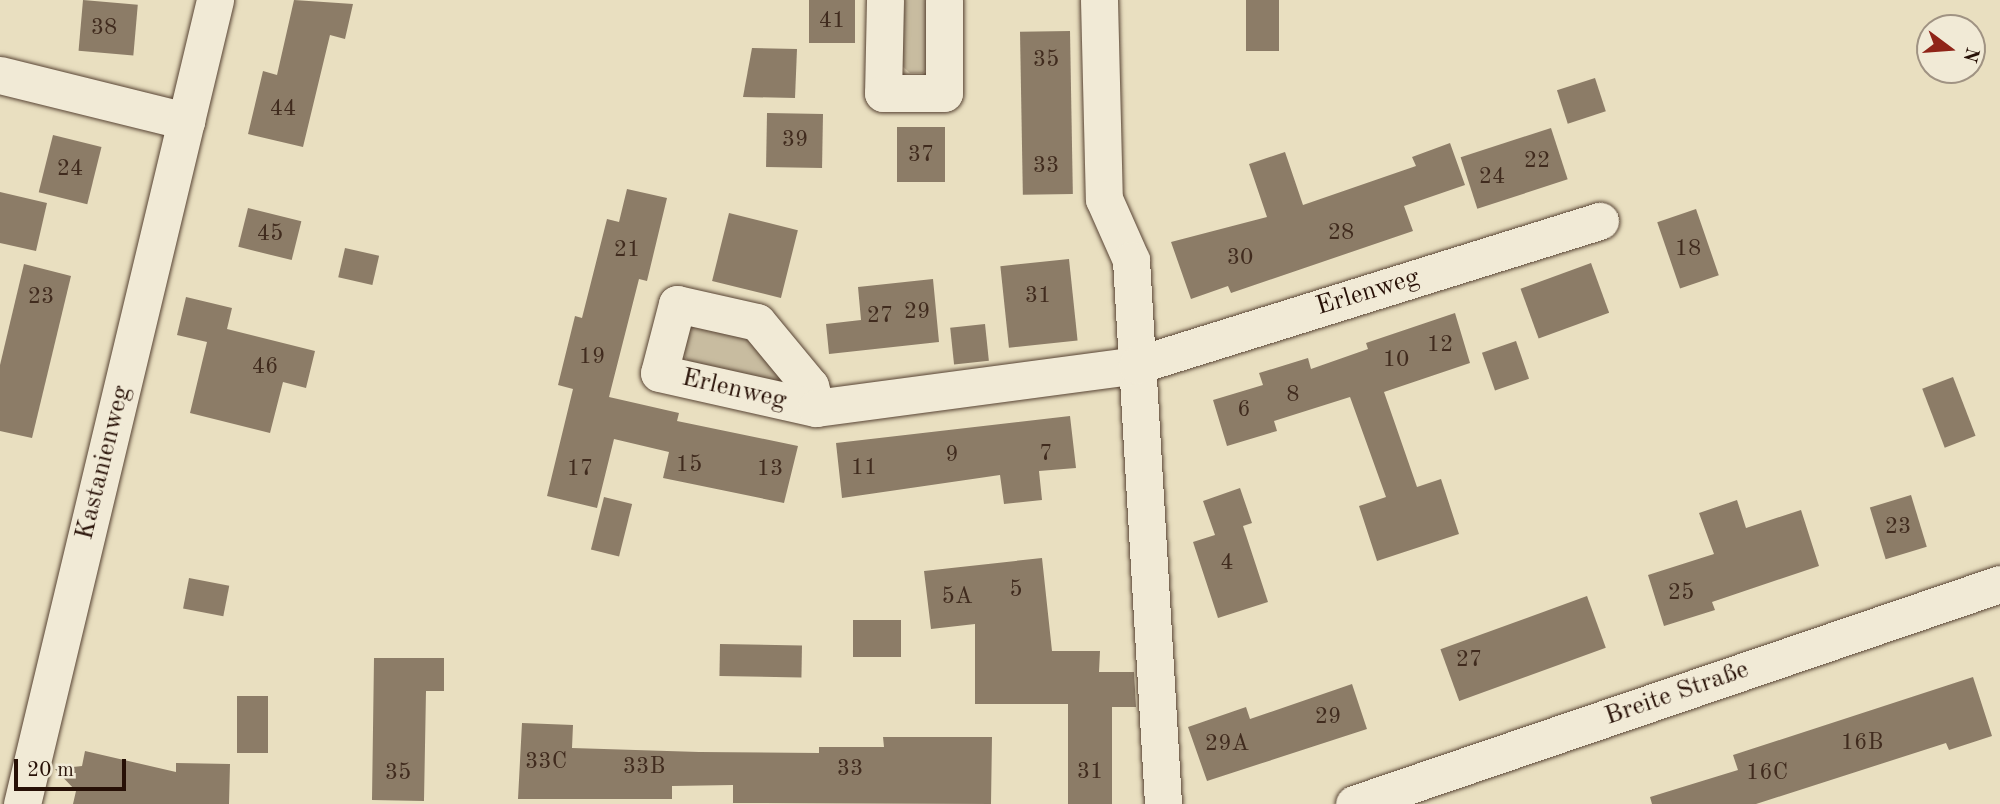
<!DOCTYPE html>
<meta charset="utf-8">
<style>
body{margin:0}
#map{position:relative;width:2000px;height:804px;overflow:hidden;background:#e9dfc0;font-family:"Old Standard TT",serif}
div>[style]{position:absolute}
.green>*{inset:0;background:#c8bca0}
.building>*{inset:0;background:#8c7c67;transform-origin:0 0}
.roads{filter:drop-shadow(0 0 2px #584434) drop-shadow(0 0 2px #584434)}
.minor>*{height:37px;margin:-18.5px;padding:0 18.5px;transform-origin:18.5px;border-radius:18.5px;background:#f1ead6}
span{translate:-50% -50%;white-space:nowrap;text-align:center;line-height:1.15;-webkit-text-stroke:6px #f1ead6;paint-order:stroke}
.number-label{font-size:23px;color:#402b1e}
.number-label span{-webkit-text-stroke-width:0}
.street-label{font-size:26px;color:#271006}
.north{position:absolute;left:1916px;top:14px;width:70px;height:70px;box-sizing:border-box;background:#f1ead6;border:2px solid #a09383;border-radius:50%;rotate:106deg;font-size:19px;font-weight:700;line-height:28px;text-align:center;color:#271006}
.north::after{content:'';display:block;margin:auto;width:24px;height:32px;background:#8f2418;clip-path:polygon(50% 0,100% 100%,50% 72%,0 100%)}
.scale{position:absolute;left:14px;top:759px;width:112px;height:32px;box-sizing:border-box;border:4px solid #271006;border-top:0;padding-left:9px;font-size:21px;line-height:24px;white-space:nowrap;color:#271006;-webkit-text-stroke:5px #f1ead6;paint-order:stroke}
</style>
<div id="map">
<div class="green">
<i style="clip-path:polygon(905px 0,929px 0,929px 67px,923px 73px,910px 73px,901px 65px)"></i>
<i style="clip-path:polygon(703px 320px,749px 331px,788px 384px,692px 367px,678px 346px,682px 333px)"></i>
</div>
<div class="building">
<i style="left:83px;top:0;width:55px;height:51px;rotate:5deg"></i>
<i style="clip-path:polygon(294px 0,353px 4px,345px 39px,330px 35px,303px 147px,248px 134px,263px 71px,277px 75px)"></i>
<i style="left:809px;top:0;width:46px;height:43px"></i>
<i style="left:1246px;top:0;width:33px;height:51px"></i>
<i style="left:1070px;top:31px;width:163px;height:50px;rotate:89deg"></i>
<i style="clip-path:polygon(752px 48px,797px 49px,795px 98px,743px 97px)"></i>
<i style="left:1595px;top:78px;width:35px;height:40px;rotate:72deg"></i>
<i style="left:767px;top:113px;width:56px;height:54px;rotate:1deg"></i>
<i style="left:945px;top:127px;width:55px;height:48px;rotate:90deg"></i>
<i style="left:1551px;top:128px;width:54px;height:95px;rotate:72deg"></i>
<i style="left:53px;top:135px;width:50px;height:59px;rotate:14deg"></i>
<i style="clip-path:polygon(1450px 143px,1465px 185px,1404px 206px,1413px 231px,1231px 293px,1228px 286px,1191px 299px,1171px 242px,1267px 217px,1249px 164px,1285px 152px,1303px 205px,1416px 166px,1412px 157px)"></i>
<i style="clip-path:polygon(627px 189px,667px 198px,647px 281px,639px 279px,609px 397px,679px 413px,677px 421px,798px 446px,784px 503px,663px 478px,669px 452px,614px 439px,597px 508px,547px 496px,573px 389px,558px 385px,575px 316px,582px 318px,607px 219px,619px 222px)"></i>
<i style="clip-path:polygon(0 192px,47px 203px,36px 251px,0 243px)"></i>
<i style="left:248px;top:208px;width:55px;height:40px;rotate:14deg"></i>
<i style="left:1696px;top:209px;width:70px;height:41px;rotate:71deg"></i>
<i style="left:729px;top:213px;width:71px;height:70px;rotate:14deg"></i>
<i style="left:345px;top:248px;width:35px;height:30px;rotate:13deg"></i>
<i style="left:1069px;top:259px;width:82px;height:69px;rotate:84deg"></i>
<i style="left:1591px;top:263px;width:53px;height:75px;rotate:70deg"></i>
<i style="clip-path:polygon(24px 264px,71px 276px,32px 438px,0 431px,0 365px)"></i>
<i style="clip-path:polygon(933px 279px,939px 342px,829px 354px,826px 324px,861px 320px,858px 287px)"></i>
<i style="clip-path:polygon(186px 297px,232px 308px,227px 329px,315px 351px,306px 388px,283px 382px,270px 433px,190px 413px,207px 342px,177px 335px)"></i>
<i style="clip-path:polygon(1455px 313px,1470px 363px,1384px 392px,1417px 487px,1441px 479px,1459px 534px,1377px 561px,1359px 506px,1386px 497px,1350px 397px,1274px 421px,1277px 431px,1227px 446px,1213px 400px,1263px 385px,1259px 373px,1308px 358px,1311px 369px,1368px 349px,1366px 343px)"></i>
<i style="left:985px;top:324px;width:37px;height:35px;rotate:84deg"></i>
<i style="left:1516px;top:341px;width:40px;height:36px;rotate:71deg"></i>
<i style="left:1953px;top:377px;width:63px;height:33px;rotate:69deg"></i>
<i style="clip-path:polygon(1070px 416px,1076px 468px,1039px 471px,1042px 500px,1004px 504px,1000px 475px,842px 498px,836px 443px)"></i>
<i style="clip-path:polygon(1240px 488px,1252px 523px,1243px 526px,1268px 602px,1218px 618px,1193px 542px,1215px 535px,1203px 501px)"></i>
<i style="left:1911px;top:495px;width:54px;height:43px;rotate:73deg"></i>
<i style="left:604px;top:497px;width:29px;height:54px;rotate:14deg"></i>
<i style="clip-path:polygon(1737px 500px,1746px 528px,1801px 510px,1819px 566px,1712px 602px,1715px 610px,1664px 626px,1648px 575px,1714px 554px,1699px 513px)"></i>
<i style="clip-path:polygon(1042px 558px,1052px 651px,1100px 651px,1099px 672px,1134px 672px,1136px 707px,1112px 707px,1112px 804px,1068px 804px,1068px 704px,975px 704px,975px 624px,931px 629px,924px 571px)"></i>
<i style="left:189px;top:578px;width:41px;height:31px;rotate:11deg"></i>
<i style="left:1587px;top:596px;width:55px;height:156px;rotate:70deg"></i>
<i style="left:901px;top:620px;width:37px;height:48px;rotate:90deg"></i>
<i style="left:720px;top:644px;width:82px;height:32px;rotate:1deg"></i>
<i style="clip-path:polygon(374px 658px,444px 658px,444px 691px,426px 691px,424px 801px,372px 800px)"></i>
<i style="clip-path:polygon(1973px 677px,1992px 736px,1949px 750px,1946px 743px,1756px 804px,1652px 804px,1650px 797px,1738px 770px,1733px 755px)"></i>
<i style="clip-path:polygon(1352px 684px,1367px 729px,1207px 781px,1188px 727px,1246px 707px,1250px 719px)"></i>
<i style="left:237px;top:696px;width:31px;height:57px"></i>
<i style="clip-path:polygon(522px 723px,573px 725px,572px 748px,699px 752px,819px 753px,819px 747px,884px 747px,883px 737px,992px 737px,991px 804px,733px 803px,733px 785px,672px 786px,672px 799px,518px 799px)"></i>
<i style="clip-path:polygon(85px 751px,176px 772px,176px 763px,230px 764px,229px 804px,73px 804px,76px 791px,55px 769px,82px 766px)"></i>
</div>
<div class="roads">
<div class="minor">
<i style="left:885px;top:0;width:93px;rotate:91.2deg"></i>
<i style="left:883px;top:93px;width:61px"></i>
<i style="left:944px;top:93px;width:93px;rotate:-90deg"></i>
<i style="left:1099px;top:0;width:199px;rotate:88.6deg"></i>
<i style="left:1104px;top:199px;width:67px;rotate:66.1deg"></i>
<i style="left:1131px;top:260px;width:545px;rotate:86.63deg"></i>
<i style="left:0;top:75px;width:192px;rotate:13.9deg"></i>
<i style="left:816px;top:408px;width:23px;rotate:-105deg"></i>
<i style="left:810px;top:386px;width:83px;rotate:-129.6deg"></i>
<i style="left:757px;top:322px;width:82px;rotate:-167.3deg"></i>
<i style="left:677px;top:304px;width:71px;rotate:104.6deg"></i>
<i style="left:659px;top:373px;width:161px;rotate:12.6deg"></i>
<i style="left:816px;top:408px;width:324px;rotate:-7.6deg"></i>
<i style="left:1137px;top:365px;width:485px;rotate:-17.3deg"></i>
<i style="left:22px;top:804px;width:827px;rotate:-76.5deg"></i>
<i style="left:1354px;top:804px;width:682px;rotate:-18.81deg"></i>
</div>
</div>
<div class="number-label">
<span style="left:832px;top:21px">41</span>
<span style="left:104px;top:28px">38</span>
<span style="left:1046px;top:60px">35</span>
<span style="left:283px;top:109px">44</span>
<span style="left:795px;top:140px">39</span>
<span style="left:921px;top:155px">37</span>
<span style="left:1537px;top:161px">22</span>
<span style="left:1046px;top:166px">33</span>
<span style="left:70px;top:169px">24</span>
<span style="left:1492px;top:177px">24</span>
<span style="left:1341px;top:233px">28</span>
<span style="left:270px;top:234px">45</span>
<span style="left:1688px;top:249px">18</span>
<span style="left:627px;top:250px">21</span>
<span style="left:1240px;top:258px">30</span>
<span style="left:1038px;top:296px">31</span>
<span style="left:41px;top:297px">23</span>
<span style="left:917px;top:312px">29</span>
<span style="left:880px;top:316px">27</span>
<span style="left:1440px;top:345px">12</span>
<span style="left:592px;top:357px">19</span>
<span style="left:1396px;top:360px">10</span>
<span style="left:265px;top:367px">46</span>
<span style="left:1293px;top:395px">8</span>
<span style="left:1244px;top:410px">6</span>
<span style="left:1046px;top:454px">7</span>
<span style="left:952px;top:455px">9</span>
<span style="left:689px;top:465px">15</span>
<span style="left:864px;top:468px">11</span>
<span style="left:580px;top:469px">17</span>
<span style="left:770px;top:469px">13</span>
<span style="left:1898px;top:527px">23</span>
<span style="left:1227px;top:563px">4</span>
<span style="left:1016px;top:590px">5</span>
<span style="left:1681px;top:593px">25</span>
<span style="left:957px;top:597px">5A</span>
<span style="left:1469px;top:660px">27</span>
<span style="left:1328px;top:717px">29</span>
<span style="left:1862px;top:743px">16B</span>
<span style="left:1227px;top:744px">29A</span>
<span style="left:546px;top:762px">33C</span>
<span style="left:644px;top:767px">33B</span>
<span style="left:850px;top:769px">33</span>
<span style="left:1090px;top:772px">31</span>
<span style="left:398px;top:773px">35</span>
<span style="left:1767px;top:773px">16C</span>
</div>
<div class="street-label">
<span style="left:1368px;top:293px;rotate:-17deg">Erlenweg</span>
<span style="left:734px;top:390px;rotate:13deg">Erlenweg</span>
<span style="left:104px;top:463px;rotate:-76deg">Kastanienweg</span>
<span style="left:1677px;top:694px;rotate:-19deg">Breite Straße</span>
</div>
<div class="north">N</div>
<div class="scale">20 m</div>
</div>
